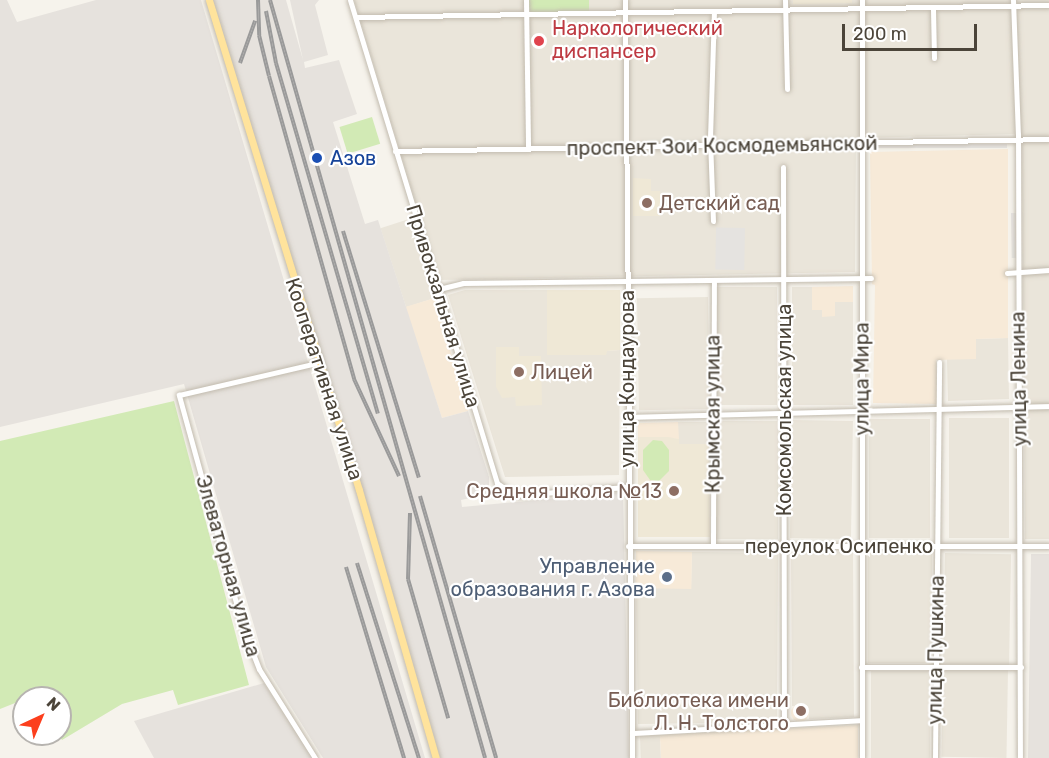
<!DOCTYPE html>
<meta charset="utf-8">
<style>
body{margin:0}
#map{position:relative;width:1049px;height:758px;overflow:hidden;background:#f6f3ec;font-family:Rubik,sans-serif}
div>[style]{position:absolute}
.residential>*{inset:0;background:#eae5da;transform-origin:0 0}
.commercial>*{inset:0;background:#f7ead8;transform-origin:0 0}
.round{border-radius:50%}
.industrial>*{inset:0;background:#e6e2dd}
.education>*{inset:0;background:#efe8d6}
.green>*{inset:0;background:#d2eab5;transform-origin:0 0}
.parking>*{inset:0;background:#e5e3e0;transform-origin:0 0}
.roads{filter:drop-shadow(0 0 2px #c2bbae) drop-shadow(0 0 2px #c2bbae)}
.minor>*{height:5px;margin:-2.5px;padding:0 2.5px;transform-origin:2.5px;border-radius:2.5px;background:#fff}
.major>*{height:7px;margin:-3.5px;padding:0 3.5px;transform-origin:3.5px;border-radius:3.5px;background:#ffe39c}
.rail>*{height:4px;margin-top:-2px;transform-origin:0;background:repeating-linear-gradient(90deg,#fff 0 4.5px,#9a9a9a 0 9px);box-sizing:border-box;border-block:2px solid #9a9a9a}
.dots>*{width:16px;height:16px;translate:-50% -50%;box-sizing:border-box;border:3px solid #fff;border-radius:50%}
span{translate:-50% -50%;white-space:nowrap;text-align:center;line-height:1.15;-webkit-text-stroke:4.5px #fff;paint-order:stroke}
.health-label{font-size:20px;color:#be3a42}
.left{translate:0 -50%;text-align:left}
.street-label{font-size:20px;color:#4b4439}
.transit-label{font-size:20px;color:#164399}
.education-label{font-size:20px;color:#785e54}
.right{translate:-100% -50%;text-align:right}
.service-label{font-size:20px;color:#4e5e75}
.north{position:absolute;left:12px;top:686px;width:60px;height:60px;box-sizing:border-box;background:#fff;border:2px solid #b7b4b0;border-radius:50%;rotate:44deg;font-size:16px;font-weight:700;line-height:24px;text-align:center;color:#4b4439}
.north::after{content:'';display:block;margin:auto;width:21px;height:27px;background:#fc3f1d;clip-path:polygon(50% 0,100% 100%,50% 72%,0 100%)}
.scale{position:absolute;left:842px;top:24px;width:135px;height:27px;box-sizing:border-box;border:3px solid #4b4439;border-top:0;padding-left:8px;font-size:18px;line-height:21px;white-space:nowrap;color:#4b4439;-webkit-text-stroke:4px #fff;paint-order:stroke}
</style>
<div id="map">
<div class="residential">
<i style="clip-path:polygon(354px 0,1049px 0,1049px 539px,1025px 539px,1022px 134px,856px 138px,855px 272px,439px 280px)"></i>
<i style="left:409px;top:219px;width:83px;height:30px;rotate:72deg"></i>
<i style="left:777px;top:287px;width:118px;height:61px;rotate:90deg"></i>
<i style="clip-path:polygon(792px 287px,812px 287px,812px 310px,822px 310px,822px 316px,835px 302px,853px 302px,853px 405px,792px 405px)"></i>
<i style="clip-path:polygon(465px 290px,547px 290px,548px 355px,606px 354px,606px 351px,620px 350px,619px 475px,505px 477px,448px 295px)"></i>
<i style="left:708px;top:297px;width:112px;height:71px;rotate:89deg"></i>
<i style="clip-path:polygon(1008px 338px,1009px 399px,948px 401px,947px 359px,975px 359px,976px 339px)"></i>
<i style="left:949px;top:418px;width:60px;height:120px"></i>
<i style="left:930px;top:419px;width:119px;height:61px;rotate:90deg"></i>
<i style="left:792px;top:420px;width:61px;height:118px;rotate:1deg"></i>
<i style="left:716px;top:421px;width:62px;height:118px"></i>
<i style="left:678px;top:422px;width:31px;height:22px"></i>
<i style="clip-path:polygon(692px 552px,778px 553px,777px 722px,638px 724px,636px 588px,691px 587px)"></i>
<i style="clip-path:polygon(853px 552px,854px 717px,809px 719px,808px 706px,792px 706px,791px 553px)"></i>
<i style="left:868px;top:553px;width:64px;height:110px"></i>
<i style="left:945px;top:553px;width:66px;height:111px;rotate:1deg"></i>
<i style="left:1008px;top:670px;width:88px;height:65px;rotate:91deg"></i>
<i style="left:871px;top:671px;width:59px;height:87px"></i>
<i style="left:660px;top:735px;width:23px;height:20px;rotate:88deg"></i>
</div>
<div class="commercial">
<i style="clip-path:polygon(1008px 149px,1008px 338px,976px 339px,976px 359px,936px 360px,937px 404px,873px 403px,875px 285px,872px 284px,870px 152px)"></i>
<i style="clip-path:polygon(853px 286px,853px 302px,835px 302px,835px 316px,822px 317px,822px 310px,812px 310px,812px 287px)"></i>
<i style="clip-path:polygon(435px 298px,468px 411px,442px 418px,405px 307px)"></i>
<i style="clip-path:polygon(678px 422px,679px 439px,638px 437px,638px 423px)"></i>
<i style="left:636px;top:551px;width:56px;height:37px;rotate:1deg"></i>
<i class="round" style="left:791px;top:704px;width:18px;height:18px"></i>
<i style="clip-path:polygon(858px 725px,858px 758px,661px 758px,660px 735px)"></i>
</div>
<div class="industrial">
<i style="clip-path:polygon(0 0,7px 0,17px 22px,96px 0,201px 0,425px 758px,323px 758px,266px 667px,184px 384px,0 427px)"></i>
<i style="clip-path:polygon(212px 0,286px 0,303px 60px,290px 0,319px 0,315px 5px,328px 55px,304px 62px,305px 68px,339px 60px,357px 114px,333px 122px,365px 224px,378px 220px,442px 418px,468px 411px,489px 477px,489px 494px,461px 500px,462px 507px,623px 492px,629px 758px,439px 758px)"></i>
<i style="clip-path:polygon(1031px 554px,1049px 554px,1049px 758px,1028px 758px)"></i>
<i style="clip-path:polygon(264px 683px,313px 758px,154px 758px,134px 721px)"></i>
</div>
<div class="education">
<i style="clip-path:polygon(793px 0,852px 0,852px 3px,793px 4px)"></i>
<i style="clip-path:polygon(633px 178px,651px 179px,651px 191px,660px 191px,660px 216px,633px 216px)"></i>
<i style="clip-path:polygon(547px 290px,620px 290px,620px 350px,607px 351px,606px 355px,547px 355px)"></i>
<i style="clip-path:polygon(496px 347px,519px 347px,519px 356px,541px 356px,542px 405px,516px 406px,515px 397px,502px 398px,496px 387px)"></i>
<i style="clip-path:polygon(638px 437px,668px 437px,679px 439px,679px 444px,709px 444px,710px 537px,638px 537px)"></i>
</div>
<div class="green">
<i style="left:526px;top:0;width:63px;height:13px"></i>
<i style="left:372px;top:117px;width:28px;height:34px;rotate:73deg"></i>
<i style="clip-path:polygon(174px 401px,249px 685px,178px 705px,173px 690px,122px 704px,62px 740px,58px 734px,60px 698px,35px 695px,0 709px,0 441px)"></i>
<i style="clip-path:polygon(653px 440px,662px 441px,669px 450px,669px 471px,659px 481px,650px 480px,643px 470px,643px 450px)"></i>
</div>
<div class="parking">
<i style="left:1007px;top:144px;width:4px;height:131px;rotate:90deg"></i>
<i style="left:1016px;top:213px;width:45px;height:5px;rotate:89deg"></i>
<i style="left:745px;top:228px;width:42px;height:29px;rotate:91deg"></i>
</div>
<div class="roads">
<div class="minor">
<i style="left:350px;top:0;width:505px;rotate:73.07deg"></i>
<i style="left:497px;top:483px;width:22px;rotate:34deg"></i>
<i style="left:515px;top:495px;width:112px;rotate:-4.1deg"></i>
<i style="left:526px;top:0;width:148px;rotate:89.2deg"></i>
<i style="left:625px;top:0;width:758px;rotate:89.47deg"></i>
<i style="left:785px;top:0;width:89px;rotate:88.7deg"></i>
<i style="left:862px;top:0;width:758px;rotate:90deg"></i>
<i style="left:1013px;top:0;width:134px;rotate:87.9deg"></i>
<i style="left:1018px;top:134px;width:624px;rotate:89.82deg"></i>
<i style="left:933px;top:9px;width:49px;rotate:88.8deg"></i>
<i style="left:356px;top:17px;width:693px;rotate:-0.99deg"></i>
<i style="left:395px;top:151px;width:654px;rotate:-1.05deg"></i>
<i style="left:783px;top:167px;width:559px;rotate:89.9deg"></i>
<i style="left:713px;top:221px;width:83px;rotate:-92.1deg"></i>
<i style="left:710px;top:138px;width:125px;rotate:-88.2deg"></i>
<i style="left:1007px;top:273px;width:42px;rotate:-4.1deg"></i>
<i style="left:439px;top:289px;width:25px;rotate:-14deg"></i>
<i style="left:463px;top:283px;width:408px;rotate:-0.7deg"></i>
<i style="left:628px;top:417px;width:421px;rotate:-1.5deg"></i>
<i style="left:628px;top:546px;width:421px"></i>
<i style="left:713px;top:546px;width:264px;rotate:-89.8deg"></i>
<i style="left:861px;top:667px;width:160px"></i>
<i style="left:632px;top:733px;width:230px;rotate:-3.2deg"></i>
<i style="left:315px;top:758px;width:105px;rotate:-122.2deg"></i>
<i style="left:259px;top:669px;width:44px;rotate:-111.3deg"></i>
<i style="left:243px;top:628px;width:242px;rotate:-105.4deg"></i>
<i style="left:179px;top:395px;width:142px;rotate:-13.1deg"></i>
<i style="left:935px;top:758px;width:396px;rotate:-89.4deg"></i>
</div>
<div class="major">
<i style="left:209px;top:0;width:512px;rotate:72.98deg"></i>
<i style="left:359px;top:490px;width:279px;rotate:74deg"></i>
</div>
</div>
<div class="rail">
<i style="left:258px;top:0;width:35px;rotate:88deg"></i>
<i style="left:259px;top:35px;width:42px;rotate:76.3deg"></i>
<i style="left:269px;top:76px;width:315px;rotate:74.3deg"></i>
<i style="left:354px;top:379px;width:107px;rotate:65.1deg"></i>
<i style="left:270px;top:0;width:788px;rotate:74.16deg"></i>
<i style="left:266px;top:11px;width:53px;rotate:79.1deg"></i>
<i style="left:276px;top:63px;width:365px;rotate:73.8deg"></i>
<i style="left:240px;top:63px;width:45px;rotate:-70.3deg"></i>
<i style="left:343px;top:231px;width:258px;rotate:72.9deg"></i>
<i style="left:420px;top:496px;width:273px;rotate:73.8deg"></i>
<i style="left:410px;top:513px;width:66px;rotate:91.7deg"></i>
<i style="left:408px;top:579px;width:145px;rotate:73.9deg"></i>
<i style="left:357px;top:563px;width:205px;rotate:72.4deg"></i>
<i style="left:346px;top:567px;width:200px;rotate:73.1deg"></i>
</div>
<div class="dots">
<i style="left:539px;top:41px;background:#e0444e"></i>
<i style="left:317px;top:158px;background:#1a4fb4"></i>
<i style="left:647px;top:203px;background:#8d6e63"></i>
<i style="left:519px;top:372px;background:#8d6e63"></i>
<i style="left:674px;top:491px;background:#8d6e63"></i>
<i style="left:667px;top:577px;background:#5c6f8a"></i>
<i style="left:801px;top:711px;background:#8d6e63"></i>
</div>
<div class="health-label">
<span class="left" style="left:552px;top:40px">Наркологический<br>диспансер</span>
</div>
<div class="street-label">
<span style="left:722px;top:146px;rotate:-1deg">проспект Зои Космодемьянской</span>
<span style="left:443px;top:306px;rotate:73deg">Привокзальная улица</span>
<span style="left:324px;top:379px;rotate:72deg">Кооперативная улица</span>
<span style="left:627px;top:379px;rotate:-90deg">улица Кондаурова</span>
<span style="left:862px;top:379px;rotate:-90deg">улица Мира</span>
<span style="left:1019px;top:379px;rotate:-91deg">улица Ленина</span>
<span style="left:784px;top:410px;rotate:-90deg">Комсомольская улица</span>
<span style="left:713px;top:414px;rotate:-90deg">Крымская улица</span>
<span style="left:839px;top:546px">переулок Осипенко</span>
<span style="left:228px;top:566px;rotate:74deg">Элеваторная улица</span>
<span style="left:936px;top:650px;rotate:-89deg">улица Пушкина</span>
</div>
<div class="transit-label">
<span class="left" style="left:330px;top:158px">Азов</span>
</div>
<div class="education-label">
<span class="left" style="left:659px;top:203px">Детский сад</span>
<span class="left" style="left:531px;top:372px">Лицей</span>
<span class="right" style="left:662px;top:491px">Средняя школа №13</span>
<span class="right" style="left:789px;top:712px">Библиотека имени<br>Л. Н. Толстого</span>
</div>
<div class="service-label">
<span class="right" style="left:655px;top:578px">Управление<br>образования г. Азова</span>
</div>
<div class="north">N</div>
<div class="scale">200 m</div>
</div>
